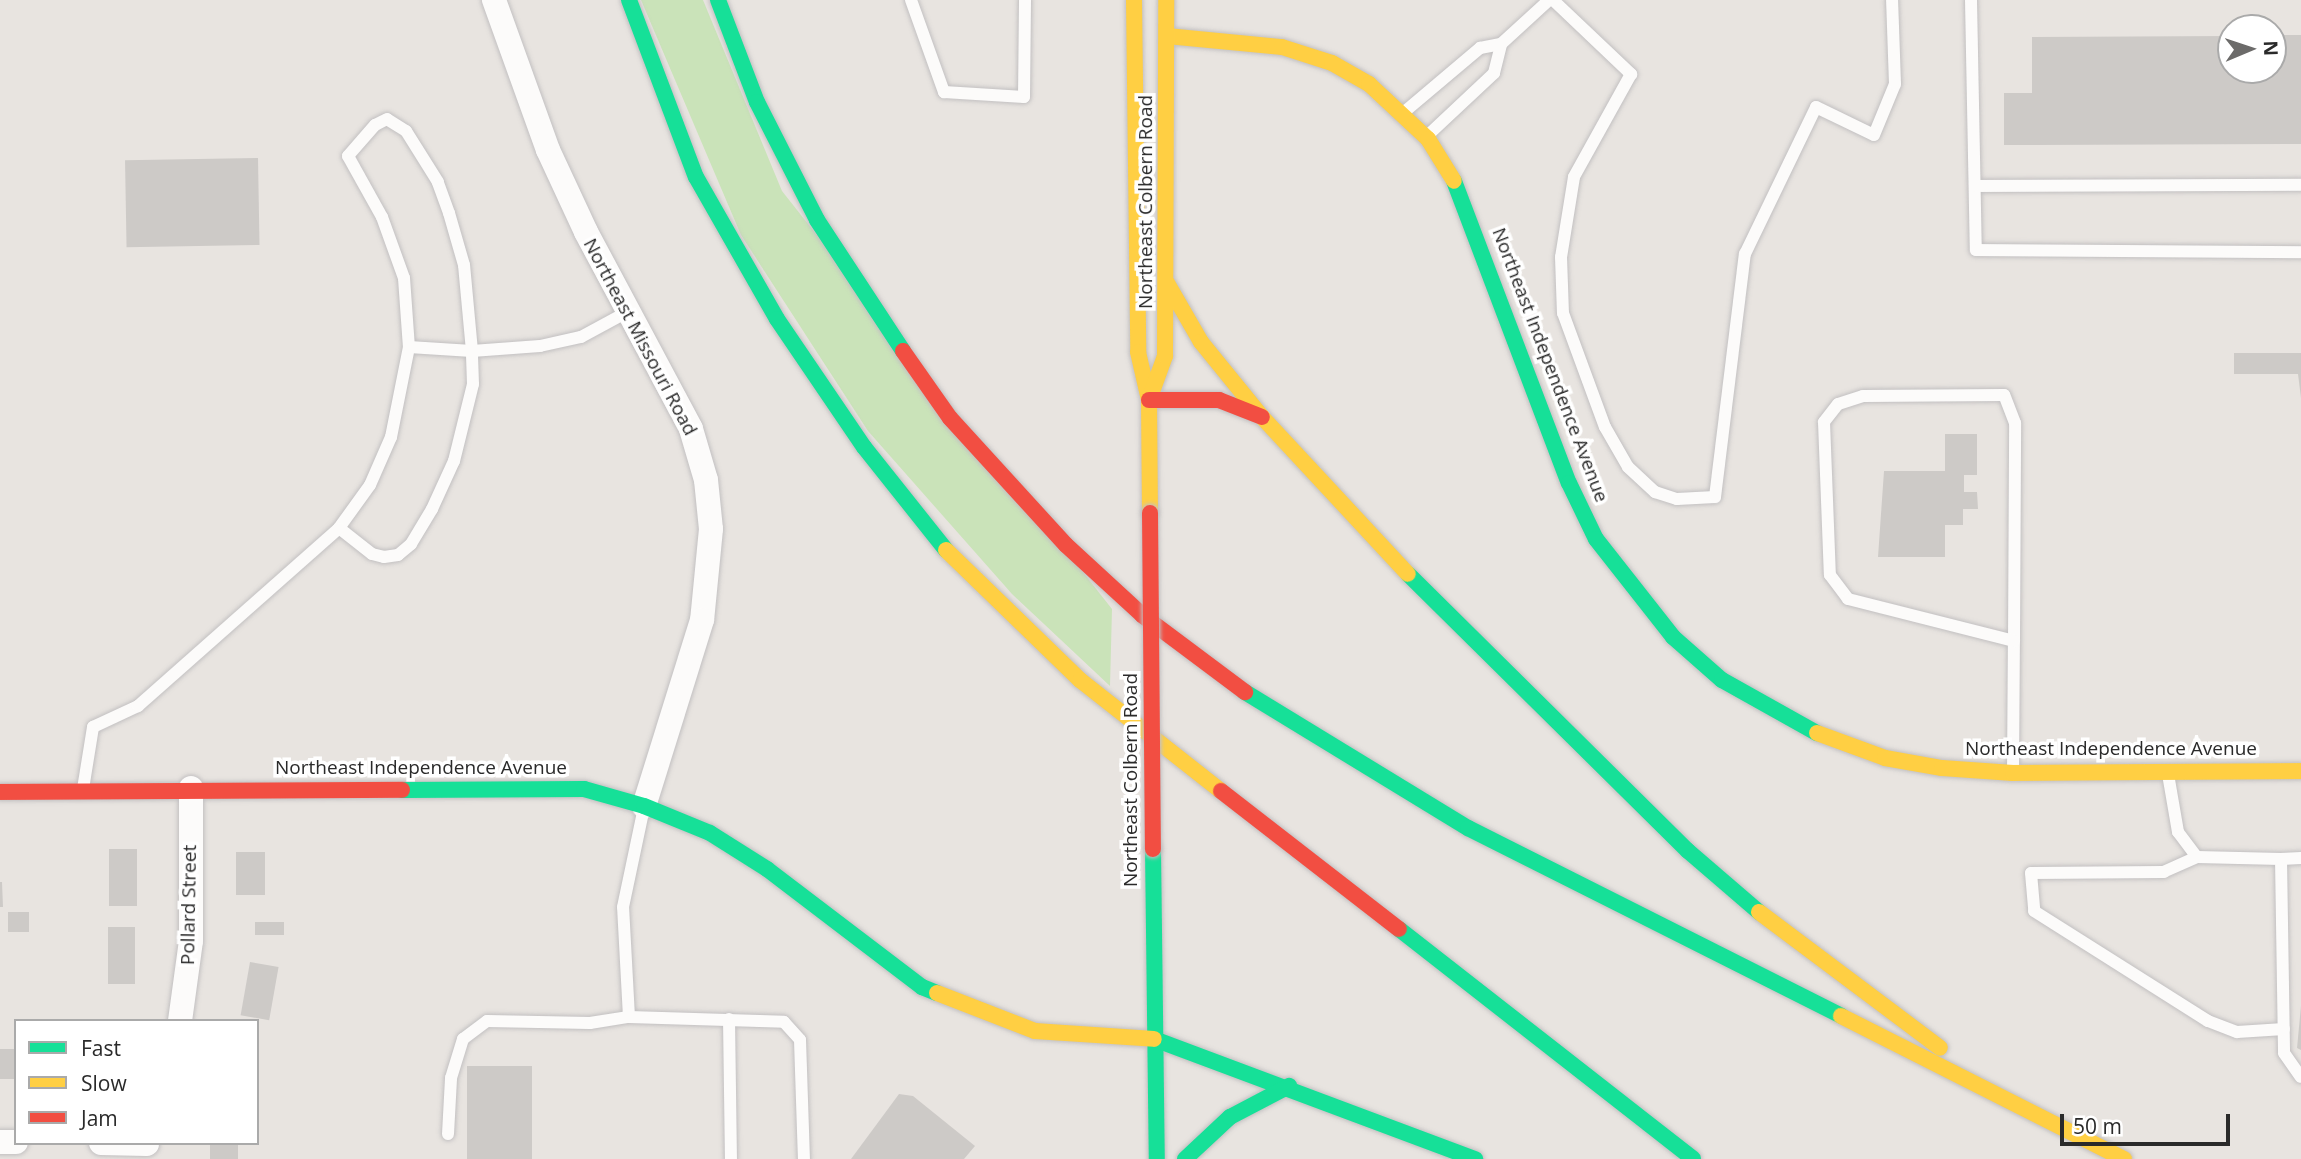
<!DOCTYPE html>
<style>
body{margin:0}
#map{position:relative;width:2301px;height:1159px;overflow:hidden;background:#e8e4e0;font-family:"Open Sans",sans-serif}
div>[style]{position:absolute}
.green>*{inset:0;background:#cae3b9}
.building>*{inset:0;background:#cdcac7;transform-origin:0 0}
.roads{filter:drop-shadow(0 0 2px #c2c0c1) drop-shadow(0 0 2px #c2c0c1)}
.lane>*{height:12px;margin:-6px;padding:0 6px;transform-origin:6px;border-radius:6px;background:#fcfbfa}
.street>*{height:24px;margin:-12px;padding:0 12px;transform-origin:12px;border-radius:12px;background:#fcfbfa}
.fast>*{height:16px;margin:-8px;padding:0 8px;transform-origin:8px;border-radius:8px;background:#16e098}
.slow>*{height:16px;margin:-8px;padding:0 8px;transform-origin:8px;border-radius:8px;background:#ffcf43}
.jam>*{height:16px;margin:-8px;padding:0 8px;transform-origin:8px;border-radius:8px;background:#f24e42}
.bridges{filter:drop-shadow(0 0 2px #c2c0c1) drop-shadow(0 0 2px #c2c0c1)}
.jam-bridge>*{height:16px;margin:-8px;padding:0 8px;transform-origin:8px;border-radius:8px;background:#f24e42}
span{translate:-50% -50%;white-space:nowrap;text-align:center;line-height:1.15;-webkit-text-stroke:7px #fff;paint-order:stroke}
.street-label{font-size:19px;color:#2a2a2a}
.legend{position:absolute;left:14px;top:1019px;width:245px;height:126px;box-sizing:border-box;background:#fff;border:2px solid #aaa;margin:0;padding:9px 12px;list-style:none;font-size:21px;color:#2a2a2a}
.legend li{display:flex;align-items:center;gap:14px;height:35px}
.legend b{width:35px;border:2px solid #aaa}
.north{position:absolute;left:2217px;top:14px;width:70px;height:70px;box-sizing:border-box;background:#fff;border:2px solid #aaa;border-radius:50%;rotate:88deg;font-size:19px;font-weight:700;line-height:28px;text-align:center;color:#2a2a2a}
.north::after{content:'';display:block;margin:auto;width:24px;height:32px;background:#6c6b6a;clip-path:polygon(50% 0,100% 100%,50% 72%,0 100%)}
.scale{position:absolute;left:2060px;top:1114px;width:170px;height:32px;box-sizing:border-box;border:4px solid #2a2a2a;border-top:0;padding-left:9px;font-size:21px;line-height:24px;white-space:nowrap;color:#2a2a2a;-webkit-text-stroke:5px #fff;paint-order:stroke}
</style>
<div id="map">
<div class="green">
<i style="clip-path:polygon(641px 0,703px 0,782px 191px,1112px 609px,1110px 686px,1012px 594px,868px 431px,741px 235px)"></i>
</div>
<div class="building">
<i style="clip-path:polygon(2273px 35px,2301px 35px,2301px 144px,2004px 145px,2004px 93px,2032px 93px,2032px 37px,2231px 36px,2231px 70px,2273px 70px)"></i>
<i style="left:258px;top:158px;width:87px;height:133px;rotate:89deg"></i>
<i style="clip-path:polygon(2234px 353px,2301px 353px,2301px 398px,2298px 374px,2234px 374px)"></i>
<i style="clip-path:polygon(1945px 434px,1977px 434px,1977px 475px,1964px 475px,1964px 492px,1977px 492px,1978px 509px,1963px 509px,1963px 525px,1945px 525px,1945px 557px,1878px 557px,1884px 471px,1945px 471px)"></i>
<i style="left:109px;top:849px;width:28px;height:57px"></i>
<i style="left:236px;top:852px;width:29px;height:43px"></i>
<i style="clip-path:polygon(0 882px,2px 882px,3px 907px,0 907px)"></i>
<i style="left:8px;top:912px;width:21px;height:20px"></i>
<i style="left:255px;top:922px;width:29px;height:13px"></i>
<i style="left:108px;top:927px;width:27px;height:57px"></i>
<i style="left:250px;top:962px;width:29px;height:54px;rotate:10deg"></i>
<i style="clip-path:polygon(2301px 1006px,2301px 1050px,2297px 1048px)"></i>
<i style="left:0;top:1049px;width:16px;height:30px"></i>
<i style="left:467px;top:1066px;width:65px;height:93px"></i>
<i style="clip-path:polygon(899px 1094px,913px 1096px,975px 1146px,964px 1159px,851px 1159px)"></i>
<i style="left:210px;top:1143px;width:28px;height:16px"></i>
</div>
<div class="roads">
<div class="lane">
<i style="left:911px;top:0;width:98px;rotate:70.3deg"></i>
<i style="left:944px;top:92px;width:80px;rotate:3.6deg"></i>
<i style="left:1024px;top:97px;width:97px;rotate:-89.4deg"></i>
<i style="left:1553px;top:0;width:108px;rotate:43.5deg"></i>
<i style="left:1631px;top:74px;width:118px;rotate:119deg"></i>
<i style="left:1574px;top:177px;width:81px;rotate:99.2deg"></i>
<i style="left:1561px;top:257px;width:56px;rotate:88deg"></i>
<i style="left:1563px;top:313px;width:121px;rotate:69.8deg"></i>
<i style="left:1605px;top:427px;width:46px;rotate:60.1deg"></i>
<i style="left:1628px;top:467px;width:37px;rotate:43deg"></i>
<i style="left:1655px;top:492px;width:23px;rotate:18deg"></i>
<i style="left:1677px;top:499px;width:38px;rotate:-3deg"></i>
<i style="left:1715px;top:497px;width:245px;rotate:-83deg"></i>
<i style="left:1745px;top:254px;width:163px;rotate:-64.2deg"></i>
<i style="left:1816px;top:107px;width:64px;rotate:25.8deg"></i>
<i style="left:1874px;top:135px;width:55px;rotate:-67.6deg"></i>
<i style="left:1895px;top:84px;width:84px;rotate:-92deg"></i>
<i style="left:1971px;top:0;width:250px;rotate:88.9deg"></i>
<i style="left:1976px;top:250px;width:325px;rotate:0.4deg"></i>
<i style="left:1403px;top:113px;width:101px;rotate:-40.2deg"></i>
<i style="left:1480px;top:48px;width:21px;rotate:-11deg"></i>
<i style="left:1501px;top:44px;width:65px;rotate:-42.5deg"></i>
<i style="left:1427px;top:136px;width:92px;rotate:-43.2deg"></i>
<i style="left:1494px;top:73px;width:30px;rotate:-76deg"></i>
<i style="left:1975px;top:186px;width:326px;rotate:-0.2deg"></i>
<i style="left:409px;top:347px;width:92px;rotate:101.3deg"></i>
<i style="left:391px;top:437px;width:52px;rotate:113.6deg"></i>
<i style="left:370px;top:485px;width:53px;rotate:125.8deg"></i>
<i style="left:339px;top:528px;width:42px;rotate:38.2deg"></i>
<i style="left:372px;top:554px;width:12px;rotate:14deg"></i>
<i style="left:384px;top:557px;width:14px;rotate:-8deg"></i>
<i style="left:398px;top:555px;width:17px;rotate:-40deg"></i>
<i style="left:411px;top:544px;width:41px;rotate:-59deg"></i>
<i style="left:432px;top:509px;width:53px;rotate:-65.4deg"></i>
<i style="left:454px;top:461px;width:79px;rotate:-76.1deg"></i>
<i style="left:473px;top:384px;width:33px;rotate:-92deg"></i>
<i style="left:472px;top:351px;width:86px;rotate:-95.3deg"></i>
<i style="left:464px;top:265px;width:54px;rotate:-106.1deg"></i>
<i style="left:449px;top:213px;width:33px;rotate:-110deg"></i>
<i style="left:438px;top:182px;width:60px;rotate:-122.1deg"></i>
<i style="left:406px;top:131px;width:22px;rotate:-148deg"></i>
<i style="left:387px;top:119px;width:13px;rotate:153deg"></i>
<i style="left:375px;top:125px;width:41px;rotate:131.1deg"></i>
<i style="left:348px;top:156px;width:70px;rotate:60.9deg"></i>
<i style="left:382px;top:217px;width:65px;rotate:70.2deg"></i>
<i style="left:404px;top:278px;width:69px;rotate:85.9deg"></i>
<i style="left:409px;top:347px;width:63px;rotate:3.6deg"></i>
<i style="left:472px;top:351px;width:68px;rotate:-4.2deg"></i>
<i style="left:540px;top:346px;width:42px;rotate:-12.4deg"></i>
<i style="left:581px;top:337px;width:52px;rotate:-28.5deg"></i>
<i style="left:2013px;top:772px;width:131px;rotate:-89.6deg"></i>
<i style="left:2014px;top:641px;width:218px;rotate:-89.7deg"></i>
<i style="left:2015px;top:423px;width:30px;rotate:-111deg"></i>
<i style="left:2004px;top:395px;width:141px;rotate:179.6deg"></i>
<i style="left:1863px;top:396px;width:26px;rotate:162deg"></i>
<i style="left:1838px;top:404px;width:23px;rotate:128deg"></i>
<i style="left:1824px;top:422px;width:153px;rotate:87.8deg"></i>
<i style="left:1830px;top:575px;width:30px;rotate:53deg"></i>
<i style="left:1848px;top:599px;width:171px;rotate:14.2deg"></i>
<i style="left:2168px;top:774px;width:59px;rotate:80.2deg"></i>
<i style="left:2178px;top:832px;width:31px;rotate:53deg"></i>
<i style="left:83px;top:789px;width:63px;rotate:-80.8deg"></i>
<i style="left:93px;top:727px;width:50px;rotate:-25deg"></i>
<i style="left:138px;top:706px;width:268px;rotate:-41.5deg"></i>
<i style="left:2301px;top:858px;width:20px;rotate:177deg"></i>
<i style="left:2281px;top:859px;width:194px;rotate:89.1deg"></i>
<i style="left:2284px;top:1053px;width:29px;rotate:55deg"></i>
<i style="left:2281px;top:859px;width:84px;rotate:-178.6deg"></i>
<i style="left:2197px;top:857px;width:36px;rotate:156deg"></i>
<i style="left:2164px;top:872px;width:133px;rotate:179.6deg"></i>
<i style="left:2031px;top:873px;width:38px;rotate:85deg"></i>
<i style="left:2034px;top:911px;width:206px;rotate:32.3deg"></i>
<i style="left:2208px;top:1021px;width:31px;rotate:21deg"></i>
<i style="left:2237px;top:1032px;width:47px;rotate:-3.7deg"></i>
<i style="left:629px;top:1017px;width:155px;rotate:1.8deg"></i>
<i style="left:784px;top:1022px;width:24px;rotate:48deg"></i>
<i style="left:800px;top:1040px;width:119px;rotate:88.1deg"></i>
<i style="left:729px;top:1019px;width:140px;rotate:89.2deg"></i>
<i style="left:448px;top:1134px;width:56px;rotate:-86.9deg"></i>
<i style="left:451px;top:1078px;width:41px;rotate:-72.9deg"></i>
<i style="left:463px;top:1039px;width:30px;rotate:-37deg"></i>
<i style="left:487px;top:1021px;width:103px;rotate:1.1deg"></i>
<i style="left:590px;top:1023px;width:39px;rotate:-9deg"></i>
<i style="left:629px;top:1017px;width:110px;rotate:-93.1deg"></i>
<i style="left:623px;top:907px;width:102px;rotate:-78.1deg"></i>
</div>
<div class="street">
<i style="left:494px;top:0;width:159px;rotate:70.2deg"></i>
<i style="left:548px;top:150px;width:90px;rotate:65.1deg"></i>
<i style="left:586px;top:232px;width:223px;rotate:61.9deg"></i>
<i style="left:691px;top:429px;width:53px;rotate:73.6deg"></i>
<i style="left:706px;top:480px;width:49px;rotate:84.2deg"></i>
<i style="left:711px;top:529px;width:91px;rotate:95.6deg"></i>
<i style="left:702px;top:620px;width:195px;rotate:107.3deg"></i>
<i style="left:180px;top:1021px;width:81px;rotate:-82.2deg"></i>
<i style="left:191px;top:941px;width:153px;rotate:-90deg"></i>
<i style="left:0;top:1142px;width:16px"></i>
<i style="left:101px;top:1143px;width:46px;rotate:1.2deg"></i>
</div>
<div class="fast">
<i style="left:629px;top:0;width:189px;rotate:69.3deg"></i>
<i style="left:696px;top:177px;width:163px;rotate:60.3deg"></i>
<i style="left:777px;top:319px;width:155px;rotate:55.8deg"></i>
<i style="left:864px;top:447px;width:132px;rotate:51.5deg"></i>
<i style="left:718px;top:0;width:109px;rotate:69.1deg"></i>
<i style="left:757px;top:102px;width:132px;rotate:63deg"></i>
<i style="left:817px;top:220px;width:157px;rotate:56.7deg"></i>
<i style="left:1454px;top:181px;width:323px;rotate:69.2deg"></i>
<i style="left:1569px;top:483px;width:62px;rotate:64.3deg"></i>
<i style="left:1596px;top:539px;width:125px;rotate:51.8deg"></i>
<i style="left:1673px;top:637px;width:65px;rotate:41.3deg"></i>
<i style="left:1722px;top:680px;width:109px;rotate:29.2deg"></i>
<i style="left:1408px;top:574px;width:394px;rotate:44.7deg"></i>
<i style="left:1688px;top:851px;width:94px;rotate:40.7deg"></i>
<i style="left:1245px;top:692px;width:261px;rotate:31.4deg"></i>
<i style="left:1468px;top:828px;width:418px;rotate:26.7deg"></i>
<i style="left:402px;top:790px;width:182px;rotate:-0.3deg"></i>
<i style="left:584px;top:789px;width:62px;rotate:15.8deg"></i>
<i style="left:644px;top:806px;width:71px;rotate:22.2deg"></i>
<i style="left:710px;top:833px;width:67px;rotate:32.3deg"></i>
<i style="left:767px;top:869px;width:195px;rotate:37.3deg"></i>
<i style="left:922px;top:987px;width:16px;rotate:22deg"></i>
<i style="left:1153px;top:849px;width:310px;rotate:89.3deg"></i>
<i style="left:1399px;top:929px;width:373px;rotate:38deg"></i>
<i style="left:1154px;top:1039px;width:343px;rotate:20.5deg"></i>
<i style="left:1185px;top:1159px;width:62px;rotate:-43deg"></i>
<i style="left:1230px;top:1117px;width:67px;rotate:-27.7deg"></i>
</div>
<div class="slow">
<i style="left:1134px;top:0;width:352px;rotate:89.3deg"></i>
<i style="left:1138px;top:352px;width:49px;rotate:77.1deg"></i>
<i style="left:1149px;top:400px;width:113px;rotate:89.5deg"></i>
<i style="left:1167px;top:36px;width:116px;rotate:5.5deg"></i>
<i style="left:1282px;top:47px;width:52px;rotate:17.7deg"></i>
<i style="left:1332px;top:63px;width:43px;rotate:29.6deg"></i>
<i style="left:1369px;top:84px;width:81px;rotate:43deg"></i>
<i style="left:1428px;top:139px;width:49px;rotate:58.2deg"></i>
<i style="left:1167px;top:283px;width:68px;rotate:60deg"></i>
<i style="left:1201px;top:342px;width:97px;rotate:50.9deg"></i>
<i style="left:1262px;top:417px;width:214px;rotate:47.1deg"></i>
<i style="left:1149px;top:400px;width:47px;rotate:-70deg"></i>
<i style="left:1165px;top:356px;width:356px;rotate:-89.8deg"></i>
<i style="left:946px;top:550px;width:187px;rotate:44.1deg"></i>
<i style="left:1080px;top:680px;width:179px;rotate:38.2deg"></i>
<i style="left:1817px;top:733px;width:72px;rotate:20.2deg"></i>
<i style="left:1885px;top:758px;width:58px;rotate:10deg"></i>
<i style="left:1942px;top:768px;width:71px;rotate:4deg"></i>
<i style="left:2013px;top:773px;width:288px;rotate:-0.4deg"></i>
<i style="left:1759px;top:912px;width:226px;rotate:36.9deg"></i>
<i style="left:937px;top:993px;width:105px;rotate:21.2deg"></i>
<i style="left:1035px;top:1031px;width:119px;rotate:3.8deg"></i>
<i style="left:1841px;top:1016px;width:317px;rotate:26.8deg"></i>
</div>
<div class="jam">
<i style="left:903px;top:351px;width:82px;rotate:55deg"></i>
<i style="left:950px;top:418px;width:172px;rotate:47.6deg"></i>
<i style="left:1066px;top:545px;width:103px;rotate:42.6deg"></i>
<i style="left:1142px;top:615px;width:129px;rotate:36.8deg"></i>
<i style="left:1149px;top:400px;width:70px"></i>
<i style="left:1219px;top:400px;width:46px;rotate:21.6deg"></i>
<i style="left:1221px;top:791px;width:225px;rotate:37.8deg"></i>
<i style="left:0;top:792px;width:402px;rotate:-0.3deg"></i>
</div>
</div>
<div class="bridges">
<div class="jam-bridge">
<i style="left:1150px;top:513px;width:336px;rotate:89.5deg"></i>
</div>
</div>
<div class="street-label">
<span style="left:1146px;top:202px;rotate:-90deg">Northeast Colbern Road</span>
<span style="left:640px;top:337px;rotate:62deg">Northeast Missouri Road</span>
<span style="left:1550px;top:365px;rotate:69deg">Northeast Independence Avenue</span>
<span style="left:2111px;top:749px">Northeast Independence Avenue</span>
<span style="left:421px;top:768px">Northeast Independence Avenue</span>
<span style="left:1131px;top:780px;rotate:-90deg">Northeast Colbern Road</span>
<span style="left:189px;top:905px;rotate:-89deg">Pollard Street</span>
</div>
<ul class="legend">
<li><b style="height:9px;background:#16e098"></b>Fast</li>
<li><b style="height:9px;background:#ffcf43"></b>Slow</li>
<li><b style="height:9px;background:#f24e42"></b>Jam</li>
</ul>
<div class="north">N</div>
<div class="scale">50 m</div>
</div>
